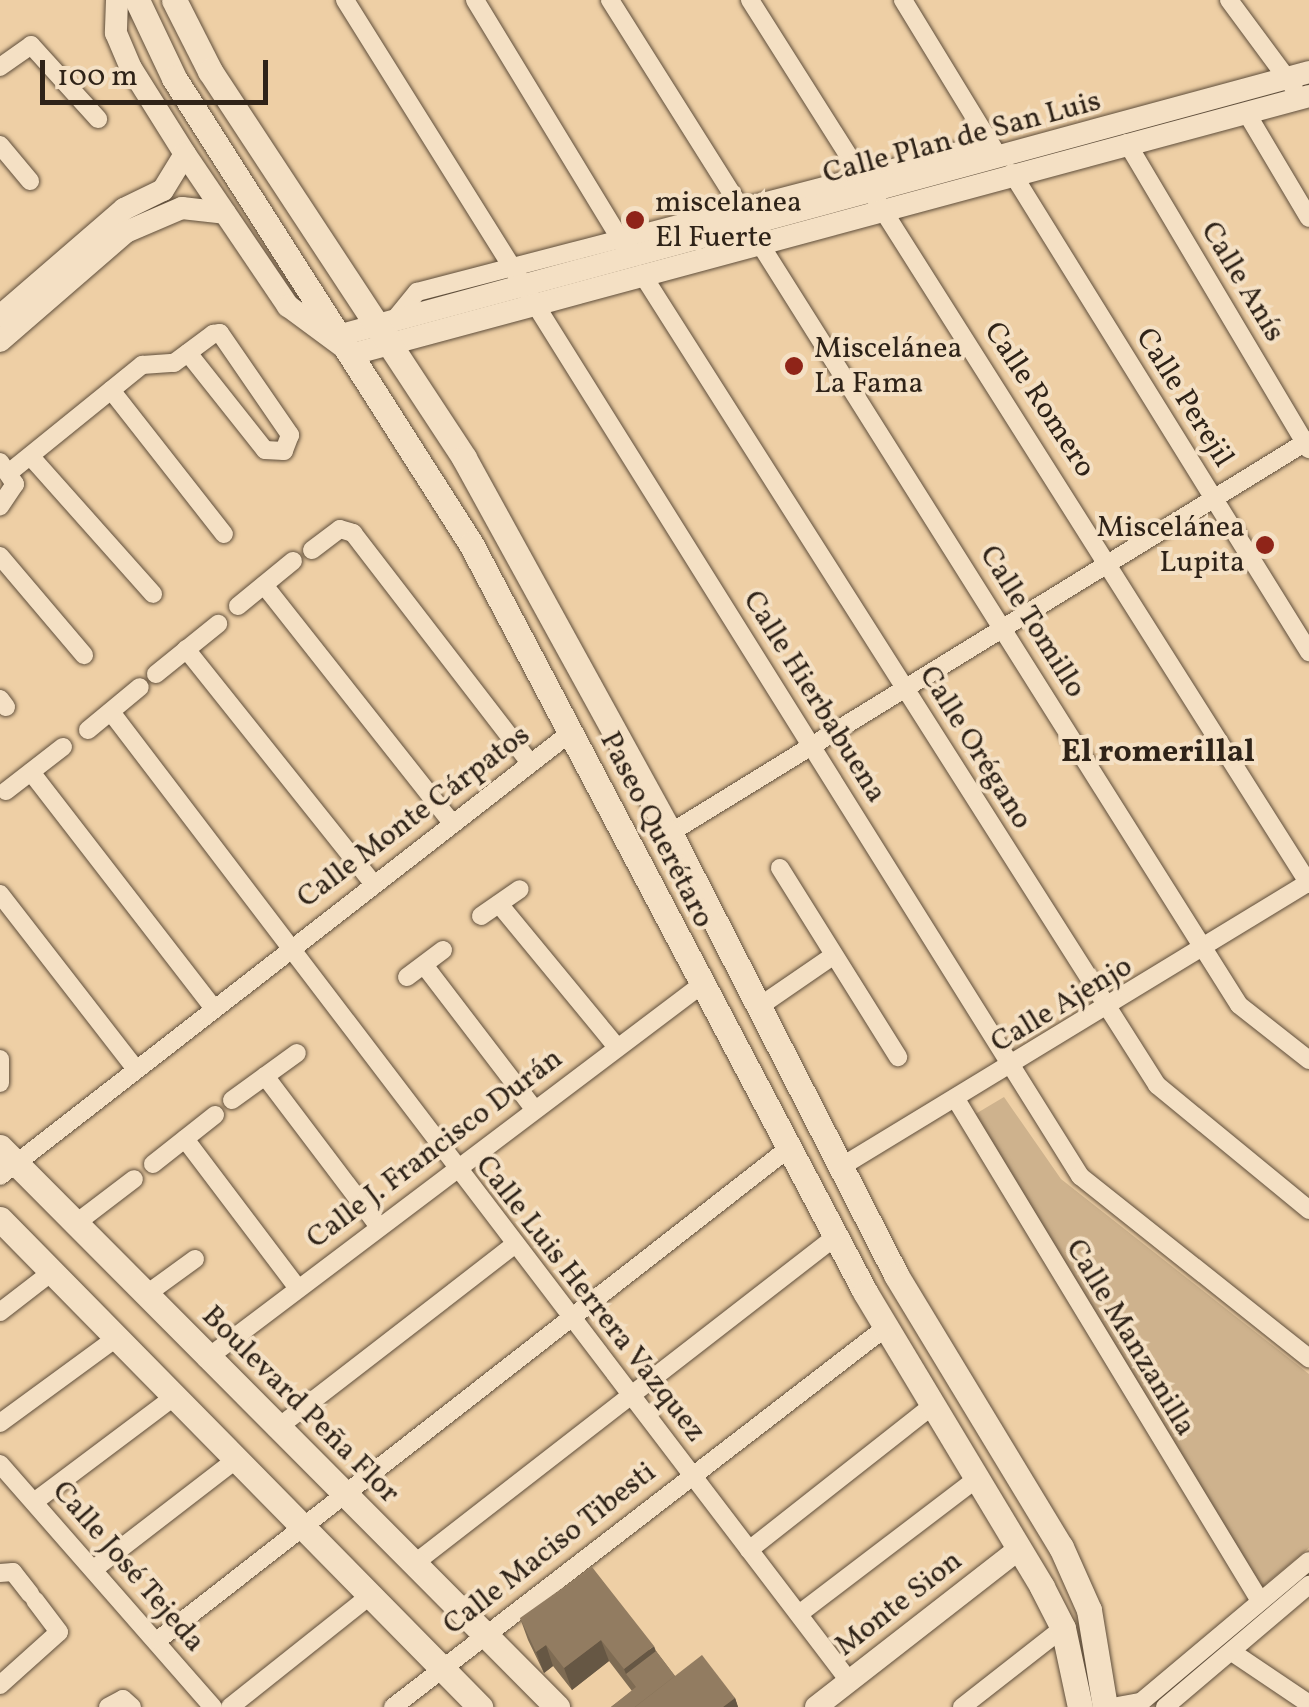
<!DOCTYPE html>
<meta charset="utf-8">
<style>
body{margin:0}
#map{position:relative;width:1309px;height:1707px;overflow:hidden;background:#eecfa5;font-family:Vollkorn,serif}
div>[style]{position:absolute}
.green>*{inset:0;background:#ceb28d}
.roads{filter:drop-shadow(0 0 2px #5f4e3b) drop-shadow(0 0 2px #5f4e3b)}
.minor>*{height:18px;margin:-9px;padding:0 9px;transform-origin:9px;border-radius:9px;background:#f4e0c4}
.tertiary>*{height:22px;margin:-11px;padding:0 11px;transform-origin:11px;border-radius:11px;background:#f4e0c4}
.secondary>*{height:25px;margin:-12.5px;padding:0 12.5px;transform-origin:12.5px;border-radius:12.5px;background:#f4e0c4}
.wall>*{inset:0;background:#7e6b53}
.shaded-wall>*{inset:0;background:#665744}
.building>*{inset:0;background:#927c61}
.dots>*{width:28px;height:28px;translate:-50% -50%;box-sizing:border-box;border:5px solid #f4e0c4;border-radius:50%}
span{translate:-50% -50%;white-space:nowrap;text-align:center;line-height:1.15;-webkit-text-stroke:8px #f4e0c4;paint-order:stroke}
.street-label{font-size:30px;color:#2f2318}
.poi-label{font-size:30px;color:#2f2318}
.left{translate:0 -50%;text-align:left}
.right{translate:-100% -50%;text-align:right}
.neighbourhood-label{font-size:32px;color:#2f2318;font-weight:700}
.scale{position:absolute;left:40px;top:60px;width:228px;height:45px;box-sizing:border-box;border:5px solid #2f2318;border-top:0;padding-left:12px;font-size:30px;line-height:35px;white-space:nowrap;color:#2f2318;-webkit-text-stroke:8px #f4e0c4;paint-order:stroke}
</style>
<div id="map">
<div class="green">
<i style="clip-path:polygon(1004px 1097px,1061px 1179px,1309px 1374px,1309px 1548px,1262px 1587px,972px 1116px)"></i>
</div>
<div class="roads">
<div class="minor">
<i style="left:345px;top:0;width:1387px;rotate:57.99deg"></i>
<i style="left:1080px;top:1176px;width:293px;rotate:38.5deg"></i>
<i style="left:475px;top:0;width:295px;rotate:58.7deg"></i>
<i style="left:610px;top:0;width:252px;rotate:57.8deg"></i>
<i style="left:750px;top:0;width:1046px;rotate:57.69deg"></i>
<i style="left:903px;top:0;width:177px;rotate:58.6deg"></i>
<i style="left:1229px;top:0;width:109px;rotate:53.5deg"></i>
<i style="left:0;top:67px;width:38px;rotate:-35deg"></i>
<i style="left:31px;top:45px;width:100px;rotate:47.8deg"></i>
<i style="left:1246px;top:112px;width:123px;rotate:59.3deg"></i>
<i style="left:1127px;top:143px;width:356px;rotate:59.3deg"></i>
<i style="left:0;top:145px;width:47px;rotate:50.2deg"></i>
<i style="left:1012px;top:173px;width:564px;rotate:58.2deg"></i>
<i style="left:760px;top:244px;width:899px;rotate:57.81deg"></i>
<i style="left:1239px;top:1005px;width:89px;rotate:38.2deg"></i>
<i style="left:642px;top:274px;width:961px;rotate:57.58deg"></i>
<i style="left:1157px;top:1085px;width:197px;rotate:39.4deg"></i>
<i style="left:395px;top:319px;width:35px;rotate:-51deg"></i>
<i style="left:417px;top:292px;width:591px;rotate:-14.6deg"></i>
<i style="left:111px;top:390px;width:183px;rotate:51.9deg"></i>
<i style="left:32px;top:458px;width:182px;rotate:48.3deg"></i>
<i style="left:0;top:462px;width:27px;rotate:56deg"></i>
<i style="left:15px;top:484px;width:27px;rotate:124deg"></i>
<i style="left:11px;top:471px;width:169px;rotate:-39deg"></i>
<i style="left:142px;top:365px;width:32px;rotate:-4deg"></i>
<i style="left:174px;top:363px;width:49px;rotate:-36.6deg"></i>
<i style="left:213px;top:334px;width:7px;rotate:-8deg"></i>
<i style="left:220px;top:333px;width:124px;rotate:55.5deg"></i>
<i style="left:290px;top:435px;width:17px;rotate:111deg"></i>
<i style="left:284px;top:451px;width:19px;rotate:-177deg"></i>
<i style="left:265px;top:450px;width:124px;rotate:-128.4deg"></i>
<i style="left:312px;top:550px;width:35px;rotate:-37deg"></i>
<i style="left:340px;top:529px;width:14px;rotate:17deg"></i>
<i style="left:353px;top:533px;width:290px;rotate:52.4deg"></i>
<i style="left:0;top:556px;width:130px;rotate:49.7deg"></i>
<i style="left:264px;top:585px;width:302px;rotate:51.7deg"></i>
<i style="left:238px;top:606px;width:71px;rotate:-39.3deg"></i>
<i style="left:186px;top:649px;width:297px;rotate:51.4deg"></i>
<i style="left:156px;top:674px;width:80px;rotate:-38.9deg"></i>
<i style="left:0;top:699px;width:10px;rotate:53deg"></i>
<i style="left:111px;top:712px;width:1219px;rotate:52.7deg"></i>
<i style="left:88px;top:730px;width:67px;rotate:-39.6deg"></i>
<i style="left:31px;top:772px;width:294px;rotate:52.3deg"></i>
<i style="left:6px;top:791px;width:72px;rotate:-37.7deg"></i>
<i style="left:670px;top:833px;width:750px;rotate:-31.59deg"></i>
<i style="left:780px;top:868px;width:223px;rotate:58deg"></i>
<i style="left:0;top:894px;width:219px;rotate:52.2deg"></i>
<i style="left:499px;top:904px;width:184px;rotate:50.5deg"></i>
<i style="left:481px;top:916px;width:47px;rotate:-34.7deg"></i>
<i style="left:424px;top:965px;width:181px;rotate:52.6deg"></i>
<i style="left:407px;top:977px;width:45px;rotate:-36.9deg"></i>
<i style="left:757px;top:1008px;width:93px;rotate:-34.5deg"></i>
<i style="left:0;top:1059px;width:24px;rotate:90deg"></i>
<i style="left:265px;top:1076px;width:189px;rotate:52.9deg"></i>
<i style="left:232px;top:1100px;width:80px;rotate:-35.9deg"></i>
<i style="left:957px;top:1101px;width:585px;rotate:58.78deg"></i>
<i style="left:185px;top:1139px;width:186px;rotate:52.9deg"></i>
<i style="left:153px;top:1164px;width:79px;rotate:-38.3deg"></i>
<i style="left:839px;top:1168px;width:550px;rotate:-31.32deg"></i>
<i style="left:0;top:1176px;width:722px;rotate:-37.85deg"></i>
<i style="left:75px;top:1224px;width:74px;rotate:-37.3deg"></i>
<i style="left:144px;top:1296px;width:63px;rotate:-36deg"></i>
<i style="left:0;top:1312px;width:66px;rotate:-37.6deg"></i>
<i style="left:206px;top:1359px;width:619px;rotate:-37.06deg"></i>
<i style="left:0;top:1423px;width:144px;rotate:-36.2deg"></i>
<i style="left:276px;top:1429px;width:301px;rotate:-37.7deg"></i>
<i style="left:0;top:1464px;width:323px;rotate:48.8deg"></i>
<i style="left:34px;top:1502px;width:175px;rotate:-36.9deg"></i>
<i style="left:749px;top:1550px;width:231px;rotate:-38.2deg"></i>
<i style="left:415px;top:1563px;width:532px;rotate:-37.82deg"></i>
<i style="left:94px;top:1569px;width:180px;rotate:-37.6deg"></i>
<i style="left:0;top:1573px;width:13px;rotate:-4deg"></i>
<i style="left:13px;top:1572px;width:28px;rotate:52deg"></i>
<i style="left:799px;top:1614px;width:221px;rotate:-37.3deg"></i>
<i style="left:158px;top:1640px;width:800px;rotate:-37.94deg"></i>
<i style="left:1232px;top:1652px;width:93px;rotate:34deg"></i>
<i style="left:0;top:1685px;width:79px;rotate:-41.9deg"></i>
<i style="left:59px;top:1632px;width:40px;rotate:-127deg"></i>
<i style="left:108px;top:1707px;width:17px;rotate:-28deg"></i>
<i style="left:123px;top:1699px;width:12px;rotate:42deg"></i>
<i style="left:230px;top:1707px;width:181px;rotate:-38.5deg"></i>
<i style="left:393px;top:1707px;width:621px;rotate:-37.61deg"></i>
<i style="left:962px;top:1707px;width:128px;rotate:-38deg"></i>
<i style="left:1112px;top:1707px;width:29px;rotate:-10deg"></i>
<i style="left:1141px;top:1702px;width:219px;rotate:-40deg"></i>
<i style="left:1165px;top:1707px;width:189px;rotate:-40.3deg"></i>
</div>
<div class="tertiary">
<i style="left:117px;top:0;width:33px;rotate:92deg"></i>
<i style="left:116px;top:33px;width:38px;rotate:67deg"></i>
<i style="left:131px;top:68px;width:102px;rotate:57.9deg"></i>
<i style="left:185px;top:154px;width:184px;rotate:55.9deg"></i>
<i style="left:288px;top:306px;width:81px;rotate:36.4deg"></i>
<i style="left:353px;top:354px;width:990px;rotate:-15.1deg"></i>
<i style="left:0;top:316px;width:164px;rotate:-40.8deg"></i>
<i style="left:124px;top:209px;width:43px;rotate:-26deg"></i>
<i style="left:163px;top:190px;width:42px;rotate:-58.6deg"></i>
<i style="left:341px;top:335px;width:1003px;rotate:-15.2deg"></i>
<i style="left:0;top:341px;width:167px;rotate:-40.9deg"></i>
<i style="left:126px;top:232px;width:61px;rotate:-23.2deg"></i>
<i style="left:182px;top:208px;width:43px;rotate:6.6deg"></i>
<i style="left:816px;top:1707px;width:257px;rotate:-37.9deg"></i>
</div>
<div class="secondary">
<i style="left:137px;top:0;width:86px;rotate:64.6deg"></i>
<i style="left:174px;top:78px;width:553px;rotate:57.49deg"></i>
<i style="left:471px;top:544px;width:845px;rotate:62.22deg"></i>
<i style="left:865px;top:1292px;width:344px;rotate:59deg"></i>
<i style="left:1042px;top:1587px;width:46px;rotate:62.9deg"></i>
<i style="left:1063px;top:1628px;width:81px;rotate:77.9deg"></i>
<i style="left:174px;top:0;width:80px;rotate:63.1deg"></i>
<i style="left:210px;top:71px;width:463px;rotate:56.7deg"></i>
<i style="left:464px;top:458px;width:428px;rotate:61.2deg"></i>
<i style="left:670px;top:833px;width:496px;rotate:62.9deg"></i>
<i style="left:896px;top:1275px;width:318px;rotate:58.8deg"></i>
<i style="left:1061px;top:1547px;width:69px;rotate:66deg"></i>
<i style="left:1089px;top:1610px;width:98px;rotate:80.6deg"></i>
<i style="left:0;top:1147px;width:790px;rotate:45.15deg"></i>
<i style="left:0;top:1219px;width:685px;rotate:45.47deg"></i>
</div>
</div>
<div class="wall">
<i style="clip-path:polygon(520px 1618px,656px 1651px,675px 1676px,735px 1698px,738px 1707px,611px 1707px,632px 1691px,609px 1661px,572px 1690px,553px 1666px,544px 1673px,528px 1640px)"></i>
</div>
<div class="shaded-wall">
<i style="clip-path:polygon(601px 1640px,609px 1661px,572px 1690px,564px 1668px)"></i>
<i style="clip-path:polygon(546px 1645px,553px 1666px,544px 1673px,536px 1652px)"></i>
<i style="clip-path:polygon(654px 1646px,662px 1667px,626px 1674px,624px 1669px)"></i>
<i style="clip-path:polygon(735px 1698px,738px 1707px,723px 1707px)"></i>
</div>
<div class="building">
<i style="clip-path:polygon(592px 1567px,654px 1646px,624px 1669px,601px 1640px,564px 1668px,546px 1645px,536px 1652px,520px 1618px)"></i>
<i style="clip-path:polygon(656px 1651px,675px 1676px,635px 1707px,611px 1707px,636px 1687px,626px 1674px)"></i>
<i style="clip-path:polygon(702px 1655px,735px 1698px,723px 1707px,635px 1707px)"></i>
</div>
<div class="dots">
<i style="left:635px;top:220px;background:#8f2418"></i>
<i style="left:794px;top:366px;background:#8f2418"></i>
<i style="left:1265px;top:545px;background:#8f2418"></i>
</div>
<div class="street-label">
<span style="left:962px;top:138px;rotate:-15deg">Calle Plan de San Luis</span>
<span style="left:1242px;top:282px;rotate:59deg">Calle Anís</span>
<span style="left:1184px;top:398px;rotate:58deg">Calle Perejil</span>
<span style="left:1039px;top:400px;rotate:57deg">Calle Romero</span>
<span style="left:1032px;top:622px;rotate:58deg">Calle Tomillo</span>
<span style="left:814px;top:697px;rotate:58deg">Calle Hierbabuena</span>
<span style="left:975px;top:748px;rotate:58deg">Calle Orégano</span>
<span style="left:414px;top:817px;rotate:-37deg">Calle Monte Cárpatos</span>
<span style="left:656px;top:830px;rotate:63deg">Paseo Querétaro</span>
<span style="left:1062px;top:1005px;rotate:-31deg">Calle Ajenjo</span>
<span style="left:435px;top:1149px;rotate:-37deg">Calle J. Francisco Durán</span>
<span style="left:590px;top:1299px;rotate:52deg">Calle Luis Herrera Vazquez</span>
<span style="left:1130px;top:1338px;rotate:59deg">Calle Manzanilla</span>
<span style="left:300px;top:1405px;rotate:45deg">Boulevard Peña Flor</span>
<span style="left:550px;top:1549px;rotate:-38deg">Calle Maciso Tibesti</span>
<span style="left:128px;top:1567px;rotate:49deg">Calle José Tejeda</span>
<span style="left:899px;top:1604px;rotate:-38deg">Monte Sion</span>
</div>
<div class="poi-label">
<span class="left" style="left:655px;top:220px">miscelanea<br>El Fuerte</span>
<span class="left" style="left:814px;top:366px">Miscelánea<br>La Fama</span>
<span class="right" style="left:1245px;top:545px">Miscelánea<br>Lupita</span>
</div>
<div class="neighbourhood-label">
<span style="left:1158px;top:753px">El romerillal</span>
</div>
<div class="scale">100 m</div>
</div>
